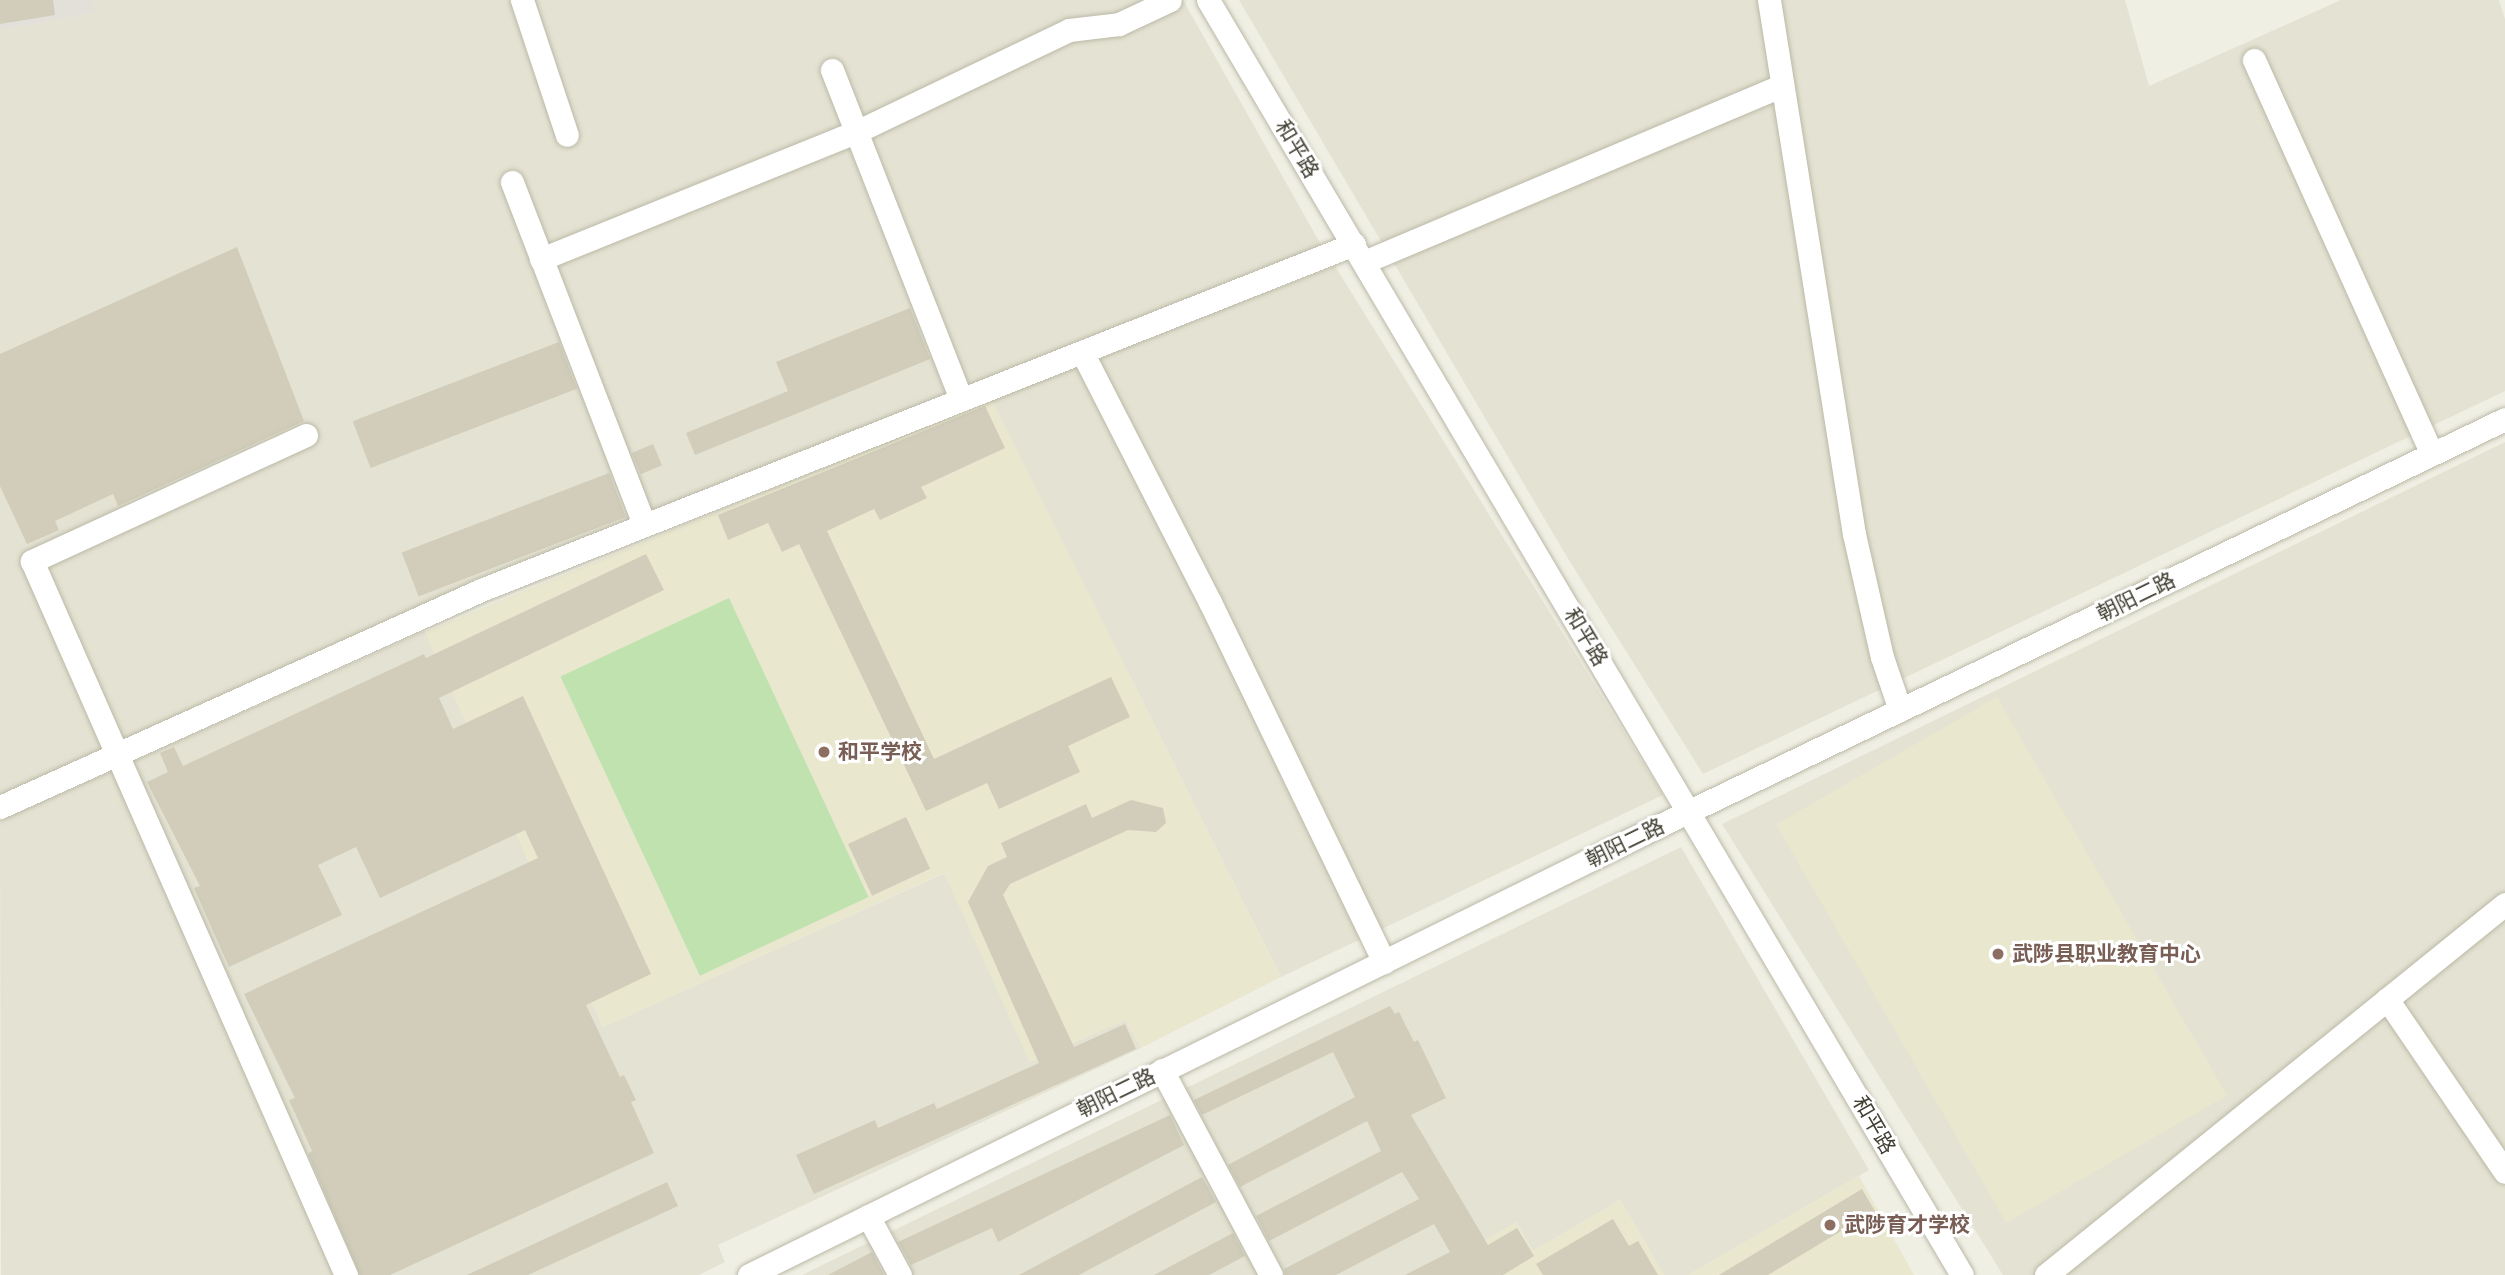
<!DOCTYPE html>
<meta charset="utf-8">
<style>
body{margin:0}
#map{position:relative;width:2505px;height:1275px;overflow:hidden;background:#f0efe4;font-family:"Space Grotesk","Noto Sans SC",sans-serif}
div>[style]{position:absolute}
.residential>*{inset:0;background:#e4e2d2}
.industrial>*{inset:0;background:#e2e0d9}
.education>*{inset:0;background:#e9e7ce;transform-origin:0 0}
.green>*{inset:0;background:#bfe2af;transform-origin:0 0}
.building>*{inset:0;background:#d1cdba;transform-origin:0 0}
.roads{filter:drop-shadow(0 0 2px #bbb9a7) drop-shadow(0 0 2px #bbb9a7)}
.minor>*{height:23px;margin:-11.5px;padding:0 11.5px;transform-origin:11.5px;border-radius:11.5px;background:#fff}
.dots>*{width:19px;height:19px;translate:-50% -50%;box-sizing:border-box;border:4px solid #fff;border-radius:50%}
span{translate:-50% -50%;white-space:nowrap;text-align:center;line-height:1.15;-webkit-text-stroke:6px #fff;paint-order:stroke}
.street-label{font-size:21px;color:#424034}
.education-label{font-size:21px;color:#785e54;font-weight:700}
.left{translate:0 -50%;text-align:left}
</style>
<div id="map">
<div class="residential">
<i style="clip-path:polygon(93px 0,1183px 0,1324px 250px,0 800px,0 30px,95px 13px)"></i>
<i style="clip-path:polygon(1239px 0,2125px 0,2149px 86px,2341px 0,2499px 0,2505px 19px,2505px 391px,1703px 774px,1567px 557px)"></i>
<i style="clip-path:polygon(1335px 266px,1663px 795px,1281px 977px,991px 399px)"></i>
<i style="clip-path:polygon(2505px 442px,2505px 1275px,2003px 1275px,1722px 824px)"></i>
<i style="clip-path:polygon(425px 631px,603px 1027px,945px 873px,1030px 1062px,1125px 1020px,1141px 1048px,718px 1245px,725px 1262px,699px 1275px,1px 1275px,0 821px)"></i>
<i style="clip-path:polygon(1681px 847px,1869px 1170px,1688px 1275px,1664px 1275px,1620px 1200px,1533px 1251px,1516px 1222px,1447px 1275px,802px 1275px)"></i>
</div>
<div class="industrial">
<i style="clip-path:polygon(0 0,93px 0,96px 13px,0 30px)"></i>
</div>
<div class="education">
<i style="clip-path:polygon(991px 399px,1281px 977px,1141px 1048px,1125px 1020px,1030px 1062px,944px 873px,603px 1027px,425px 632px)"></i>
<i style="left:1997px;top:697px;width:460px;height:255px;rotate:60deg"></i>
<i style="clip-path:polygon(1859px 1176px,1914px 1275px,1688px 1275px)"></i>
<i style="clip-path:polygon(1620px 1200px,1664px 1275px,1447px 1275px,1442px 1265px,1516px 1222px,1533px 1251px)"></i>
</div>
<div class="green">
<i style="left:729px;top:598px;width:330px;height:186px;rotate:65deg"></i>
</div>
<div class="building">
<i style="clip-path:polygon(0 0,53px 0,55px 15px,0 24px)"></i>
<i style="clip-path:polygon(237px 247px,304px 421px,118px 506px,113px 494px,55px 521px,59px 530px,27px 544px,0 486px,0 354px)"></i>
<i style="clip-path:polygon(910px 308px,930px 359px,695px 455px,686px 433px,788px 391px,776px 362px)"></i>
<i style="left:559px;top:342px;width:50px;height:221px;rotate:69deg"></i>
<i style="clip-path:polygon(985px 406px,1005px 448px,921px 487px,927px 498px,880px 520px,874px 509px,827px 531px,934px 759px,1111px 677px,1130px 717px,1068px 746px,1080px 772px,999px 809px,987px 783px,926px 811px,799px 544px,782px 552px,768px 523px,728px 540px,718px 515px)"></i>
<i style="left:653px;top:444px;width:23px;height:23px;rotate:67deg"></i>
<i style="left:609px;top:473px;width:47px;height:222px;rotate:69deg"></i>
<i style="clip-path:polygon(646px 554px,664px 590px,439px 698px,453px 729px,523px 696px,651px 974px,586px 1005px,620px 1077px,624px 1075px,636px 1100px,631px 1102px,654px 1153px,390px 1275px,360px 1275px,308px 1154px,312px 1151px,289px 1100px,295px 1098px,244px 994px,538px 858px,525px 830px,380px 898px,356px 847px,318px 865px,342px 915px,229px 967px,194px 888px,200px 886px,147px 782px,168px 772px,160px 753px,174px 747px,183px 766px,424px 654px,426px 658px)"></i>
<i style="clip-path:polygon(1131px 800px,1163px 808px,1166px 823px,1156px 832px,1128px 830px,1010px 884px,1003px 895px,1074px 1047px,1125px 1024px,1136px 1049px,814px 1194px,796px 1155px,875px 1120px,878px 1128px,934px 1103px,937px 1109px,1039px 1063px,968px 902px,988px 866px,1007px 857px,1001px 843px,1086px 804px,1092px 818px)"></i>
<i style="left:906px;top:817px;width:57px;height:64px;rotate:65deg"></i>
<i style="clip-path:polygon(1390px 1006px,1395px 1014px,1399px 1012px,1414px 1042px,1418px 1040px,1446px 1098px,1411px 1115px,1488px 1245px,1517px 1228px,1534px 1256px,1503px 1275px,1405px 1275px,1450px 1252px,1434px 1224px,1336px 1275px,1285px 1275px,1284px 1269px,1419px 1199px,1402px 1172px,1269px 1241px,1256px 1216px,1381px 1151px,1367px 1121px,1240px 1187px,1228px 1165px,1355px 1097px,1333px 1052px,1202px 1115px,1194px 1100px)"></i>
<i style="clip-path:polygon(1170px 1115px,1184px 1145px,998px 1242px,992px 1228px,911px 1265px,898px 1242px)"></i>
<i style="clip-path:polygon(1202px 1177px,1216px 1202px,1079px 1275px,1019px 1275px)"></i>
<i style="clip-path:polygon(667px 1182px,678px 1206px,528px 1275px,467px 1275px)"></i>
<i style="clip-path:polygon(1862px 1189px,1879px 1218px,1856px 1232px,1851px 1225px,1768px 1275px,1719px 1275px)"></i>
<i style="clip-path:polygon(1613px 1219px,1629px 1246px,1638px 1241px,1658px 1275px,1543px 1275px,1536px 1264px)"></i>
<i style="clip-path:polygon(1233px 1233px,1245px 1256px,1209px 1275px,1154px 1275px)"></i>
<i style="clip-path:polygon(872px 1252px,884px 1275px,828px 1275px)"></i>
</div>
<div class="roads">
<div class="minor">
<i style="left:522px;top:0;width:142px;rotate:71.6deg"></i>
<i style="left:1208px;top:0;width:1481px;rotate:59.4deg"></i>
<i style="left:1769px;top:0;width:541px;rotate:80.96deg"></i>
<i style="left:1854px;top:534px;width:126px;rotate:77.2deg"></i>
<i style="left:1882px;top:657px;width:56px;rotate:71.2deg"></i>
<i style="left:2254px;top:60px;width:432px;rotate:65.7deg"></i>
<i style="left:832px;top:70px;width:354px;rotate:68.6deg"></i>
<i style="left:512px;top:182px;width:367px;rotate:68.9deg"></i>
<i style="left:541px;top:259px;width:340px;rotate:-22deg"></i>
<i style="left:856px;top:132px;width:236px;rotate:-25.6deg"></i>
<i style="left:1069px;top:30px;width:50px;rotate:-6.8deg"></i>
<i style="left:1119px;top:24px;width:56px;rotate:-25.2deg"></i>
<i style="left:1364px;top:262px;width:454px;rotate:-22.9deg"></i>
<i style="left:1082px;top:352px;width:281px;rotate:62.9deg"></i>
<i style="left:1210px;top:602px;width:400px;rotate:64.2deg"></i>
<i style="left:306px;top:435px;width:302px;rotate:155.3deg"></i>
<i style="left:32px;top:561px;width:780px;rotate:66.26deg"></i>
<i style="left:0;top:807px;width:528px;rotate:-24.28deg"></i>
<i style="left:481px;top:590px;width:939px;rotate:-21.62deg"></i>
<i style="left:2387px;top:999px;width:209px;rotate:55.7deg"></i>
<i style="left:1162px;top:1070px;width:232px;rotate:62deg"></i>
<i style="left:868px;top:1216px;width:67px;rotate:61.5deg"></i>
<i style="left:749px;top:1275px;width:998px;rotate:-26.28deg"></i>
<i style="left:1644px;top:833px;width:955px;rotate:-25.68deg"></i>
<i style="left:2046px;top:1275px;width:590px;rotate:-38.95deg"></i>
</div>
</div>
<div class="dots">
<i style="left:824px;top:752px;background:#8d6e63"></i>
<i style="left:1998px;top:954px;background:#8d6e63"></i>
<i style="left:1830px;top:1225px;background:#8d6e63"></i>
</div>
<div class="street-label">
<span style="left:1297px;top:149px;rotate:59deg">和平路</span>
<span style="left:2136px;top:597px;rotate:-26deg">朝阳二路</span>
<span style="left:1586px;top:637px;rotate:59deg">和平路</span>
<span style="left:1625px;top:843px;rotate:-26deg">朝阳二路</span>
<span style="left:1116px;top:1093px;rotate:-26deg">朝阳二路</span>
<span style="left:1874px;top:1125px;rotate:60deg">和平路</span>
</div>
<div class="education-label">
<span class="left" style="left:838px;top:752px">和平学校</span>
<span class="left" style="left:2012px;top:954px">武陟县职业教育中心</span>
<span class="left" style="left:1844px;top:1225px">武陟育才学校</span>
</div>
</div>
